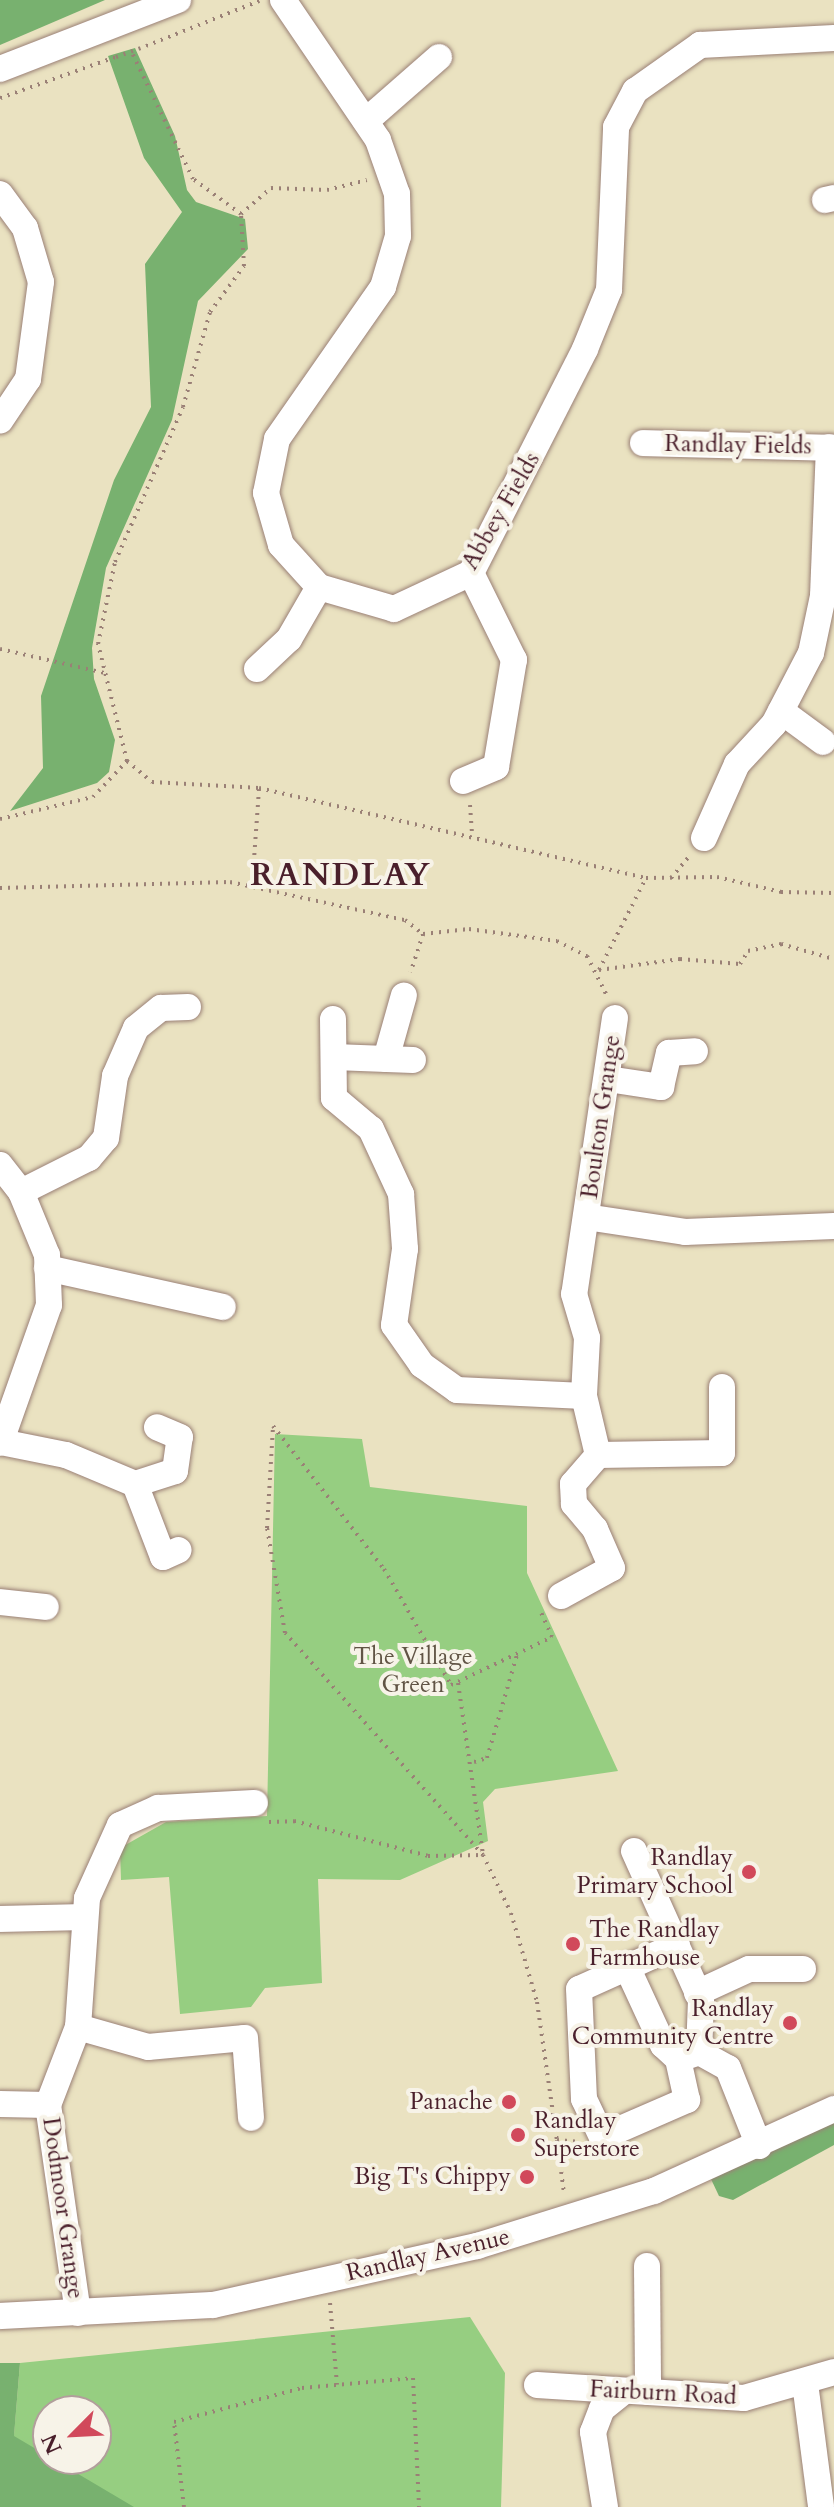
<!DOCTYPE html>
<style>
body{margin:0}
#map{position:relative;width:834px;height:2507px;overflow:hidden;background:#eae2c1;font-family:Cardo,serif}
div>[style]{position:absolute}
.green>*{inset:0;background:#96ce81}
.forest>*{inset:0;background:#78b16f}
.path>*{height:4px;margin-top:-2px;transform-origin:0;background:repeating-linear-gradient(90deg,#9a8076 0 2px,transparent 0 8px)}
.roads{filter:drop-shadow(0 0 2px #9a8076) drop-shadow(0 0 2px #9a8076)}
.minor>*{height:26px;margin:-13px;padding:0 13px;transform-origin:13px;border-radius:13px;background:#fff}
.path-bridge>*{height:4px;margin-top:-2px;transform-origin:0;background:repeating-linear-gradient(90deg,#9a8076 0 2px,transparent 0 8px)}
.dots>*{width:22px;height:22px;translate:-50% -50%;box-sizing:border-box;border:4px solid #f7f3e8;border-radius:50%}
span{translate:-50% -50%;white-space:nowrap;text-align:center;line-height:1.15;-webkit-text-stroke:8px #f7f3e8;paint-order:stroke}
.street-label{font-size:24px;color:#4a1f2b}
.park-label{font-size:24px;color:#615445}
.poi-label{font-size:24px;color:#4a1f2b}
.right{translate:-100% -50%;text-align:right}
.left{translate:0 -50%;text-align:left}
.district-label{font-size:32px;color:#4a1f2b;font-weight:700;letter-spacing:2px}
.north{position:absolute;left:32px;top:2395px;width:80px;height:80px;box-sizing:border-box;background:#f7f3e8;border:2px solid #b29e9c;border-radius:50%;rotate:246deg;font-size:22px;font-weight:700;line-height:32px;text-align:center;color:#4a1f2b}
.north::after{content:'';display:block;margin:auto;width:28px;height:36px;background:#d1495b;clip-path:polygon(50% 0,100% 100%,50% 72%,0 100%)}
</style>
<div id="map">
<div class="green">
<i style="clip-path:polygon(275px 1434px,362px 1439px,370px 1487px,527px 1506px,527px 1573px,618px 1771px,495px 1789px,483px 1802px,488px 1841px,400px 1880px,318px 1879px,322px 1983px,265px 1988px,251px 2007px,180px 2014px,169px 1877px,121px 1880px,120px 1848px,166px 1822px,267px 1816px)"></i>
<i style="clip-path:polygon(evenodd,470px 2317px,505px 2373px,501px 2507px,0 2507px,0 2428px,14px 2435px,20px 2363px,470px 2317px,48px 2411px,96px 2411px,96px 2459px,48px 2459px,48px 2411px)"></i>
</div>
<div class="forest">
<i style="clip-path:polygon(0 0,105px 0,0 45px)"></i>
<i style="clip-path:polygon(135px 48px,175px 136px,187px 190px,196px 202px,245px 219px,248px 249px,198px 301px,172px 420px,106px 568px,92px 648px,94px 679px,115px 740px,109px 772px,97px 783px,10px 811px,43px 768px,41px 696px,114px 480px,151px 407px,145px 264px,182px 212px,144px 158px,108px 56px)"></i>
<i style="clip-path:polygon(834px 2116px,834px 2145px,733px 2200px,719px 2196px,710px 2177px)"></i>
<i style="clip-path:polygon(0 2363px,20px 2363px,14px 2436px,134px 2507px,0 2507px)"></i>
</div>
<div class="path">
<i style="left:146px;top:46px;width:122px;rotate:-21.7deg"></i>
<i style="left:0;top:98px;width:123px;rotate:-19.5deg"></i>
<i style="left:241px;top:214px;width:40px;rotate:-41deg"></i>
<i style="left:271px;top:188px;width:56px;rotate:2deg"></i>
<i style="left:327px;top:190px;width:41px;rotate:-14deg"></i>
<i style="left:0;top:649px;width:108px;rotate:12.9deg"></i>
<i style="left:127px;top:761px;width:121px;rotate:-103.9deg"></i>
<i style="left:98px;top:644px;width:84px;rotate:-78.3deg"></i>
<i style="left:115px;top:562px;width:169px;rotate:-66.3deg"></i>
<i style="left:183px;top:407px;width:99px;rotate:-74.1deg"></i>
<i style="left:210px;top:312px;width:57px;rotate:-53.5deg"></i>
<i style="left:244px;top:266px;width:52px;rotate:-93.3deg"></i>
<i style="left:241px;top:214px;width:59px;rotate:-143.9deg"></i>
<i style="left:193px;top:179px;width:142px;rotate:-115.8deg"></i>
<i style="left:470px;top:805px;width:29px;rotate:86deg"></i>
<i style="left:0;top:819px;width:96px;rotate:-13.3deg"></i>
<i style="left:93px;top:797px;width:50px;rotate:-46.6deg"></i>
<i style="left:127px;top:761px;width:33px;rotate:40deg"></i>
<i style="left:152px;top:782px;width:107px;rotate:3.2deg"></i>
<i style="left:259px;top:788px;width:397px;rotate:13.1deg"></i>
<i style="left:646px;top:878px;width:71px;rotate:-0.8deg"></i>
<i style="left:717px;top:877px;width:66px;rotate:13.2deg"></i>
<i style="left:781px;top:892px;width:53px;rotate:1.1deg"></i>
<i style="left:671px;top:878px;width:30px;rotate:-50deg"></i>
<i style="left:252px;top:887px;width:98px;rotate:-85.9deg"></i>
<i style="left:0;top:888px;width:230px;rotate:-1.5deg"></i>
<i style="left:230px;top:882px;width:179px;rotate:12.3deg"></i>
<i style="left:405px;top:920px;width:23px;rotate:38deg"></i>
<i style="left:423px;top:934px;width:40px;rotate:108deg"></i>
<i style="left:423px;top:934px;width:46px;rotate:-6.2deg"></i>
<i style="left:469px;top:929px;width:89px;rotate:7.8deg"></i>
<i style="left:557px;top:941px;width:34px;rotate:27deg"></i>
<i style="left:587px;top:956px;width:45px;rotate:63.4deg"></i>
<i style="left:599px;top:970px;width:82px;rotate:-7.7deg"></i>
<i style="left:680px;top:959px;width:60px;rotate:4.8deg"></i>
<i style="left:740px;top:964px;width:15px;rotate:-58deg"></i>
<i style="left:748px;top:951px;width:34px;rotate:-12deg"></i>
<i style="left:781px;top:944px;width:55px;rotate:15.8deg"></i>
<i style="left:599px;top:970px;width:103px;rotate:-62.9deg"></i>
<i style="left:458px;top:1683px;width:174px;rotate:81.7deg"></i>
<i style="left:483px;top:1855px;width:64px;rotate:64.2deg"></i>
<i style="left:511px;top:1913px;width:93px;rotate:73.7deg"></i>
<i style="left:537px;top:2002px;width:139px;rotate:81.8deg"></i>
<i style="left:557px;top:2140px;width:21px;rotate:5deg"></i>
<i style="left:474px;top:1762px;width:14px;rotate:-17deg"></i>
<i style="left:487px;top:1758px;width:107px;rotate:-73.8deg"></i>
<i style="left:269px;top:1822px;width:25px;rotate:-2deg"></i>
<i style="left:294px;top:1821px;width:138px;rotate:14.6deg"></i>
<i style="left:428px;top:1856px;width:55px;rotate:-1deg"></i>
<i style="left:483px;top:1855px;width:297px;rotate:-131.7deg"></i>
<i style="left:285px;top:1633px;width:107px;rotate:-99.7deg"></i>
<i style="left:267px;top:1528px;width:102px;rotate:-86.6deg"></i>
<i style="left:273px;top:1426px;width:181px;rotate:52.2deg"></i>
<i style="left:384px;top:1569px;width:134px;rotate:60deg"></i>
<i style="left:451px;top:1685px;width:112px;rotate:-25.4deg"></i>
<i style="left:552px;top:1637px;width:30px;rotate:-114deg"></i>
<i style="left:557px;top:2140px;width:53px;rotate:82.5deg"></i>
<i style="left:330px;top:2303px;width:82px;rotate:85.1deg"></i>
<i style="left:184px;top:2507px;width:86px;rotate:-96.7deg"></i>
<i style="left:174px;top:2422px;width:132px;rotate:-14.9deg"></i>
<i style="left:302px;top:2388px;width:111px;rotate:-5.1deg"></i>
<i style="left:413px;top:2378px;width:129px;rotate:87.3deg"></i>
</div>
<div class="roads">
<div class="minor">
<i style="left:283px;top:0;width:169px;rotate:55.8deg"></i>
<i style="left:378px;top:140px;width:57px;rotate:70.6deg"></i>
<i style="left:397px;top:194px;width:42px;rotate:88.6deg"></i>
<i style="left:398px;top:236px;width:53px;rotate:106.4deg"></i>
<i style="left:383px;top:287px;width:185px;rotate:124.9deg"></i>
<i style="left:277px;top:439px;width:55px;rotate:101.5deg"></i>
<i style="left:266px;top:493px;width:54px;rotate:73.9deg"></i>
<i style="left:281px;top:545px;width:57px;rotate:47.9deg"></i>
<i style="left:319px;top:587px;width:78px;rotate:16.3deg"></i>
<i style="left:394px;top:609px;width:85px;rotate:-25.1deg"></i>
<i style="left:471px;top:573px;width:251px;rotate:-63deg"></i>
<i style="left:585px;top:349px;width:64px;rotate:-67.9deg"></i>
<i style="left:609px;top:290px;width:163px;rotate:-87.5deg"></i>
<i style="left:616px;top:127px;width:41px;rotate:-62.2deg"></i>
<i style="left:635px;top:91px;width:80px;rotate:-35.3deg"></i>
<i style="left:700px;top:45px;width:134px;rotate:-3deg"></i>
<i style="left:0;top:69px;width:191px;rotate:-21.2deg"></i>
<i style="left:366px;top:121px;width:97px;rotate:-41.2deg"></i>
<i style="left:0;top:194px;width:42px;rotate:53.7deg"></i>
<i style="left:25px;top:228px;width:56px;rotate:73.5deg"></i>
<i style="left:41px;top:282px;width:98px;rotate:97.6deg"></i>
<i style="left:28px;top:379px;width:50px;rotate:123.7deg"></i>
<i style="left:825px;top:200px;width:9px;rotate:-13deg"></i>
<i style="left:643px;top:443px;width:191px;rotate:1.5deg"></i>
<i style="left:257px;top:669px;width:44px;rotate:-43.2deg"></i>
<i style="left:289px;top:639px;width:60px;rotate:-60deg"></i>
<i style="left:781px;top:711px;width:52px;rotate:36.4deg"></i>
<i style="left:463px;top:781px;width:36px;rotate:-23deg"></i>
<i style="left:496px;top:767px;width:109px;rotate:-80.5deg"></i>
<i style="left:514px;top:660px;width:97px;rotate:-116.3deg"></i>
<i style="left:704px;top:838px;width:81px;rotate:-66deg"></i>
<i style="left:737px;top:764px;width:54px;rotate:-47.2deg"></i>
<i style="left:774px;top:724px;width:80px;rotate:-62.5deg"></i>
<i style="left:811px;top:653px;width:58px;rotate:-78.1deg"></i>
<i style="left:823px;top:596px;width:149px;rotate:-87.7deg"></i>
<i style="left:615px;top:1018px;width:279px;rotate:98.4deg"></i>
<i style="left:574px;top:1294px;width:46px;rotate:73.5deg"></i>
<i style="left:587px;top:1338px;width:58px;rotate:93deg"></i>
<i style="left:584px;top:1396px;width:61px;rotate:76.7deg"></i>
<i style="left:598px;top:1455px;width:124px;rotate:-0.9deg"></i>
<i style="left:722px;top:1453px;width:66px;rotate:-90deg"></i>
<i style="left:333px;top:1019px;width:79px;rotate:89.3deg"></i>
<i style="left:334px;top:1098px;width:48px;rotate:40deg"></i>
<i style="left:371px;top:1129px;width:72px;rotate:65.2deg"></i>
<i style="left:401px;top:1194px;width:55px;rotate:85.8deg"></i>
<i style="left:405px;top:1249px;width:77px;rotate:98.2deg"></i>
<i style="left:394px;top:1325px;width:49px;rotate:55deg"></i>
<i style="left:422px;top:1365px;width:43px;rotate:35.5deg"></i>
<i style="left:457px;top:1390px;width:127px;rotate:2.7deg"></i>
<i style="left:334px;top:1057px;width:79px;rotate:2.2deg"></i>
<i style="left:386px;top:1059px;width:66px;rotate:-74.3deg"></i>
<i style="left:608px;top:1079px;width:54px;rotate:8.6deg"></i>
<i style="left:661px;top:1087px;width:35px;rotate:-77deg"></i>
<i style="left:669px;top:1053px;width:26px;rotate:-4deg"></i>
<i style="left:0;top:1165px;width:34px;rotate:52deg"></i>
<i style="left:21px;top:1192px;width:68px;rotate:67.6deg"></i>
<i style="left:47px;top:1255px;width:50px;rotate:87.7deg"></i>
<i style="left:49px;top:1305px;width:146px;rotate:109.5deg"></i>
<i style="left:21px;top:1192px;width:76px;rotate:-26.6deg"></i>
<i style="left:89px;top:1158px;width:26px;rotate:-50deg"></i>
<i style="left:106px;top:1138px;width:63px;rotate:-81.7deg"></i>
<i style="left:115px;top:1076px;width:52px;rotate:-66.4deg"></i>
<i style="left:136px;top:1028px;width:32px;rotate:-39deg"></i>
<i style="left:161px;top:1008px;width:27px;rotate:-2deg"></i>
<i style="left:586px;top:1217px;width:100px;rotate:8.6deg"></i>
<i style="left:685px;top:1232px;width:149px;rotate:-2.3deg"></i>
<i style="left:47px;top:1268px;width:180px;rotate:12.5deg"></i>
<i style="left:1px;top:1442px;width:66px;rotate:11.3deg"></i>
<i style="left:66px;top:1455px;width:75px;rotate:22.8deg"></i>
<i style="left:135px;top:1484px;width:42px;rotate:-18deg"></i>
<i style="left:175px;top:1471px;width:34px;rotate:-82deg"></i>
<i style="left:180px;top:1437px;width:25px;rotate:-157deg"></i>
<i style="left:135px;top:1484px;width:78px;rotate:69deg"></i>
<i style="left:163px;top:1557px;width:17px;rotate:-24deg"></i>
<i style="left:561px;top:1596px;width:58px;rotate:-28.8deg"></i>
<i style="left:612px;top:1568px;width:43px;rotate:-113.6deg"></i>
<i style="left:595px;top:1529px;width:33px;rotate:-130deg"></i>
<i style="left:574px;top:1504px;width:20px;rotate:-93deg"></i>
<i style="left:573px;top:1484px;width:38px;rotate:-49deg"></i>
<i style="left:0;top:1602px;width:46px;rotate:6.2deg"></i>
<i style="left:634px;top:1851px;width:163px;rotate:65.8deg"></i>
<i style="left:701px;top:2000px;width:52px;rotate:92.2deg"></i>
<i style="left:0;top:1919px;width:83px;rotate:-1.4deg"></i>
<i style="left:677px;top:1945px;width:107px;rotate:155.8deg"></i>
<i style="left:579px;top:1989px;width:110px;rotate:87.4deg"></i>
<i style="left:584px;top:2099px;width:42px;rotate:64.7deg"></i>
<i style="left:602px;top:2137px;width:93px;rotate:-23.5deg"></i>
<i style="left:687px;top:2100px;width:42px;rotate:-102.4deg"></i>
<i style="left:627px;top:1967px;width:86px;rotate:65.2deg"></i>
<i style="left:663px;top:2045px;width:21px;rotate:43deg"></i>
<i style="left:697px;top:1993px;width:57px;rotate:-24.8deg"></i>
<i style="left:749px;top:1969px;width:54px"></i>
<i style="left:78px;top:2027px;width:73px;rotate:15.9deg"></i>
<i style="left:148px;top:2047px;width:97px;rotate:-5.3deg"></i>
<i style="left:245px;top:2038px;width:80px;rotate:85.7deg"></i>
<i style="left:682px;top:2058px;width:18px;rotate:-19deg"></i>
<i style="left:699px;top:2052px;width:33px;rotate:29deg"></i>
<i style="left:728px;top:2068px;width:84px;rotate:68.3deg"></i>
<i style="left:0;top:2104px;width:48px;rotate:1.2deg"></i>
<i style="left:647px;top:2266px;width:126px;rotate:89.5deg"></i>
<i style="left:78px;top:2313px;width:210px;rotate:-98.2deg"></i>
<i style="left:48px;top:2105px;width:84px;rotate:-69deg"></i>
<i style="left:78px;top:2027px;width:129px;rotate:-86deg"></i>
<i style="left:87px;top:1898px;width:80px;rotate:-65.7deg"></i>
<i style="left:120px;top:1825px;width:42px;rotate:-24.1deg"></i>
<i style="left:158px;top:1808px;width:97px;rotate:-3deg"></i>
<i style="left:0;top:2316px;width:213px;rotate:-3deg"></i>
<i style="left:213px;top:2305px;width:271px;rotate:-12.6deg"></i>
<i style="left:477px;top:2246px;width:185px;rotate:-17.3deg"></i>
<i style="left:654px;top:2191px;width:198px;rotate:-24.5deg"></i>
<i style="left:805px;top:2383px;width:125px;rotate:82.6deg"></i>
<i style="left:537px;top:2385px;width:207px;rotate:3.6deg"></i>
<i style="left:744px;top:2398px;width:94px;rotate:-16.1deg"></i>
<i style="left:605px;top:2507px;width:76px;rotate:-99.1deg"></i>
<i style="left:593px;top:2432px;width:25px;rotate:-69deg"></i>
<i style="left:602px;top:2409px;width:28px;rotate:-39deg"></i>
</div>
</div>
<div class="path-bridge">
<i style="left:116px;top:57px;width:32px;rotate:-20deg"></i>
</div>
<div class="dots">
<i style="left:749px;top:1872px;background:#d1495b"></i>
<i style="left:573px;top:1944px;background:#d1495b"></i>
<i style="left:790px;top:2023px;background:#d1495b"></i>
<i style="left:509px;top:2102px;background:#d1495b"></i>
<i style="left:518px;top:2135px;background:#d1495b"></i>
<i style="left:527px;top:2177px;background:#d1495b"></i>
</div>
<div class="street-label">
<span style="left:738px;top:445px;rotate:1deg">Randlay Fields</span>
<span style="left:501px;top:511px;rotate:-60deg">Abbey Fields</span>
<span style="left:601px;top:1117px;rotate:-82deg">Boulton Grange</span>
<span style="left:63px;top:2208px;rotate:82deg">Dodmoor Grange</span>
<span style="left:428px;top:2255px;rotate:-13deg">Randlay Avenue</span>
<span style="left:663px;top:2393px;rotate:3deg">Fairburn Road</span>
</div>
<div class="park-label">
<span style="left:413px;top:1671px">The Village<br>Green</span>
</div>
<div class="poi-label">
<span class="right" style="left:733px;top:1872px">Randlay<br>Primary School</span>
<span class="left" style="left:589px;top:1944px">The Randlay<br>Farmhouse</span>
<span class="right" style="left:774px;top:2023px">Randlay<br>Community Centre</span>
<span class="right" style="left:493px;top:2102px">Panache</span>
<span class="left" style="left:534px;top:2135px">Randlay<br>Superstore</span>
<span class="right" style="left:511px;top:2177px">Big T's Chippy</span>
</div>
<div class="district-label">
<span style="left:341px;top:875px">RANDLAY</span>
</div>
<div class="north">N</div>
</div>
